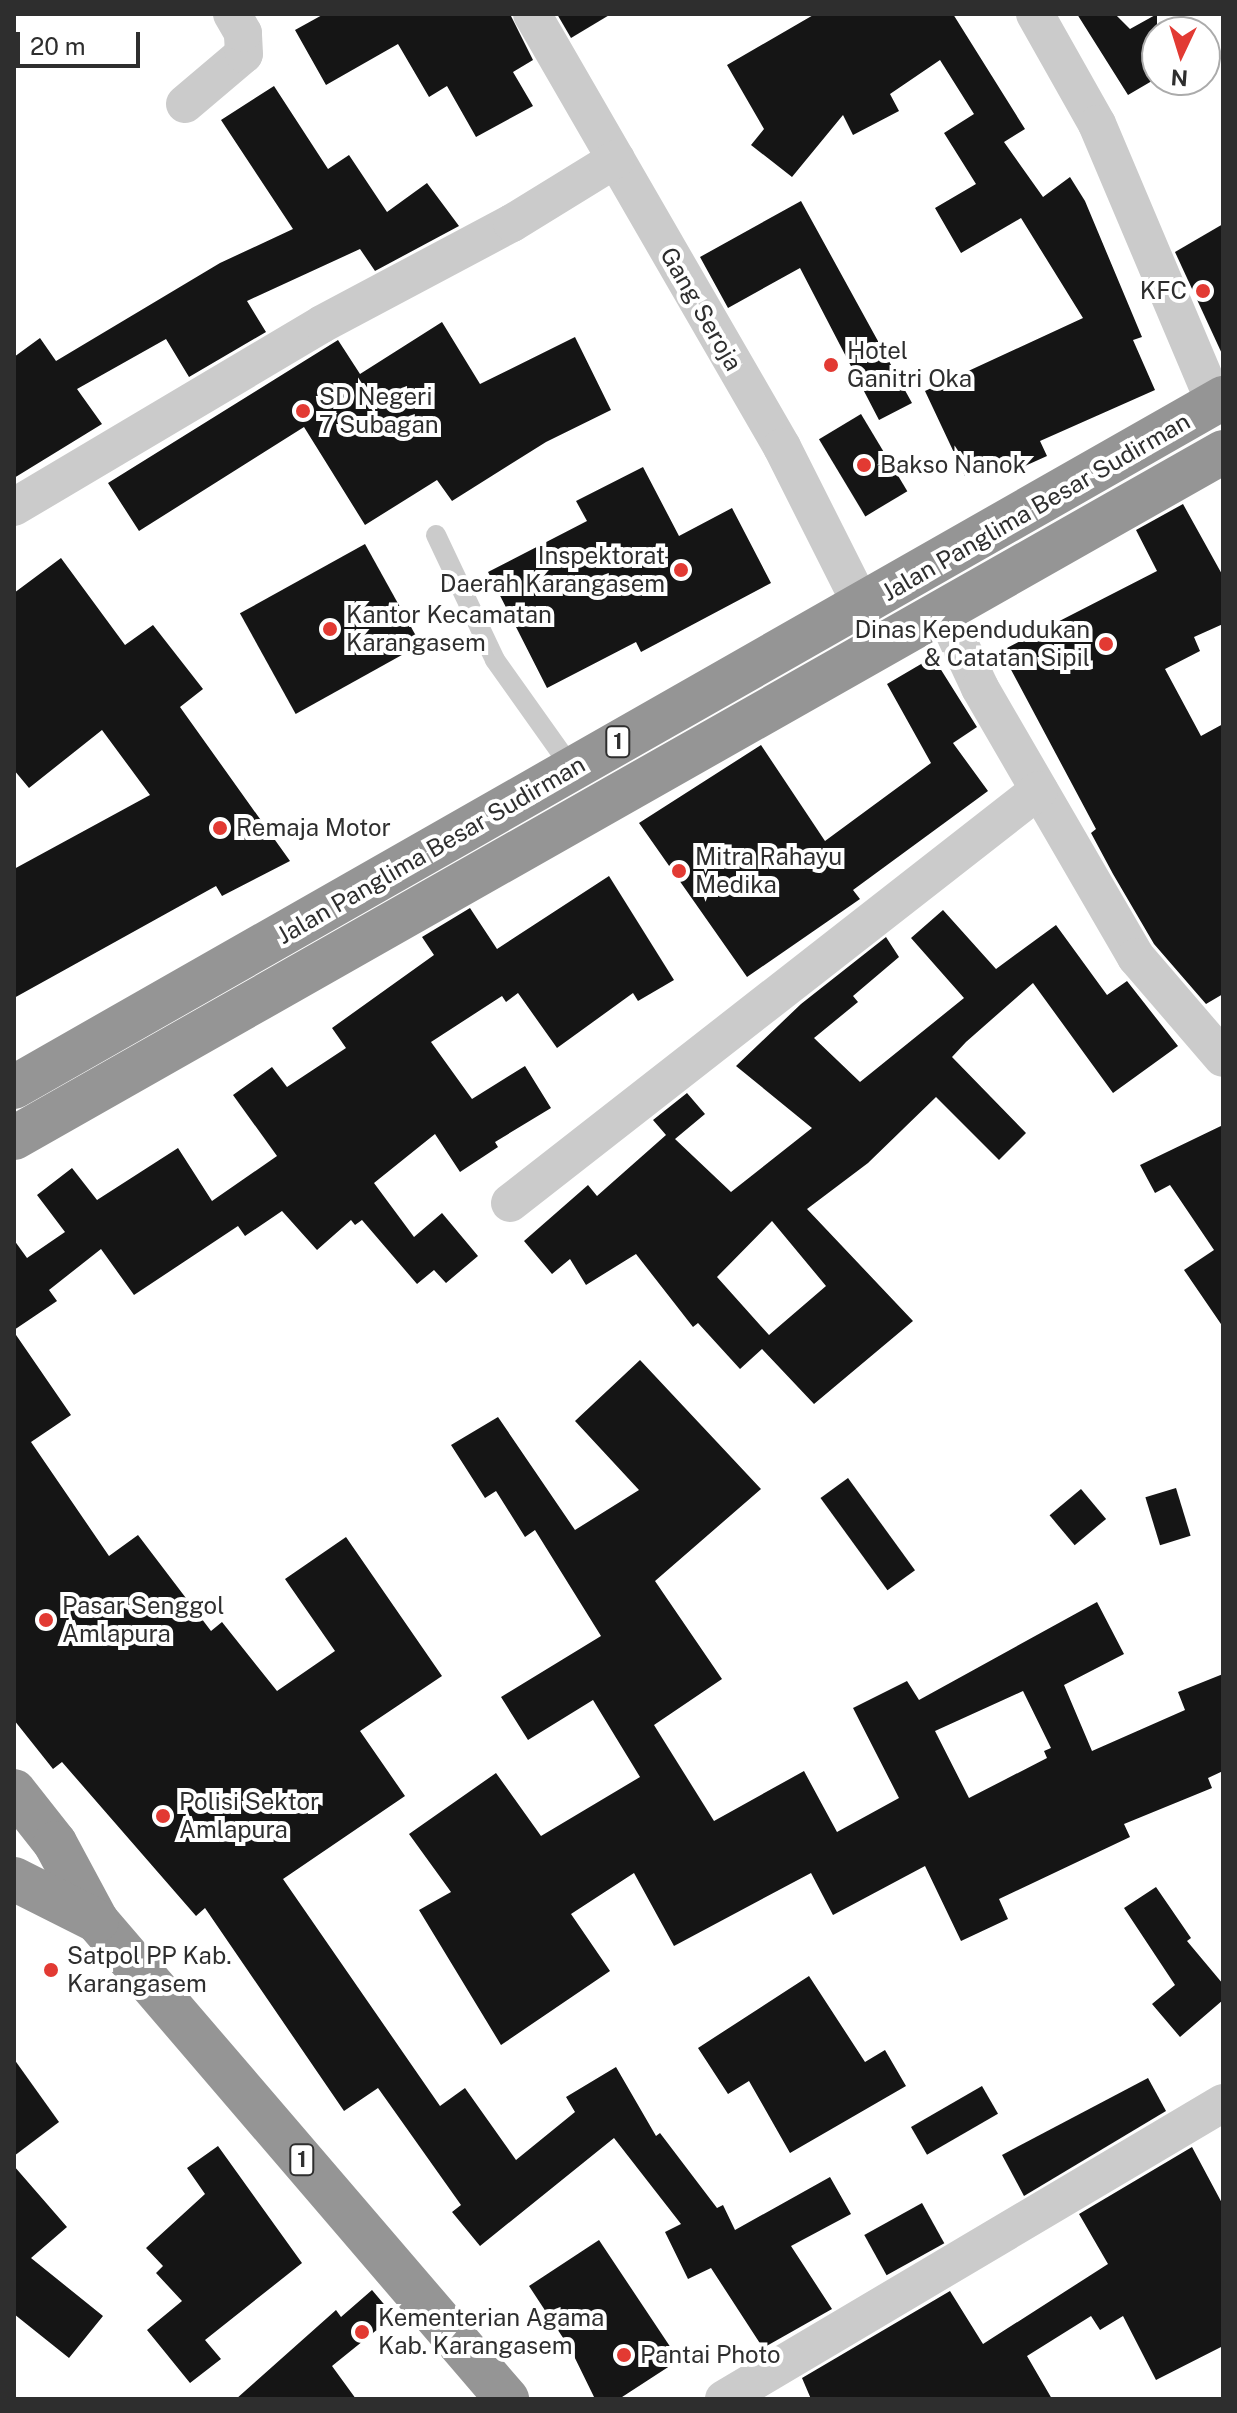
<!DOCTYPE html>
<style>
body{margin:0}
#map{position:relative;width:1237px;height:2413px;overflow:hidden;background:#fff;font-family:"Public Sans",sans-serif}
div>[style]{position:absolute}
.building>*{inset:0;background:#151515;transform-origin:0 0}
.lane>*{height:20px;margin:-10px;padding:0 10px;transform-origin:10px;border-radius:10px;background:#cbcbcb}
.street>*{height:38px;margin:-19px;padding:0 19px;transform-origin:19px;border-radius:19px;background:#cbcbcb}
.highway>*{height:44px;margin:-22px;padding:0 22px;transform-origin:22px;border-radius:22px;background:#959595}
.dots>*{width:22px;height:22px;translate:-50% -50%;box-sizing:border-box;border:4px solid #fff;border-radius:50%}
span{translate:-50% -50%;white-space:nowrap;text-align:center;line-height:1.15;-webkit-text-stroke:8px #fff;paint-order:stroke}
.shield-label span{padding:2px 6px;background:#fff;border:2px solid;border-radius:6px;-webkit-text-stroke-width:0}
.shield-label{font-size:22px;color:#2e2e2e;font-weight:700}
.poi-label{font-size:24px;color:#2e2e2e}
.right{translate:-100% -50%;text-align:right}
.left{translate:0 -50%;text-align:left}
.street-label{font-size:24px;color:#2e2e2e}
.frame{position:absolute;inset:0;border:16px solid #2e2e2e;pointer-events:none}
.north{position:absolute;left:1141px;top:16px;width:80px;height:80px;box-sizing:border-box;background:#fff;border:2px solid #ababab;border-radius:50%;rotate:184deg;font-size:22px;font-weight:700;line-height:32px;text-align:center;color:#2e2e2e}
.north::after{content:'';display:block;margin:auto;width:28px;height:36px;background:#e23a33;clip-path:polygon(50% 0,100% 100%,50% 72%,0 100%)}
.scale{position:absolute;left:16px;top:32px;width:124px;height:36px;box-sizing:border-box;border:4px solid #2e2e2e;border-top:0;padding-left:10px;font-size:24px;line-height:28px;white-space:nowrap;color:#2e2e2e;-webkit-text-stroke:6px #fff;paint-order:stroke}
</style>
<div id="map">
<div class="building">
<i style="clip-path:polygon(324px 14px,510px 14px,533px 60px,513px 72px,533px 106px,476px 137px,447px 86px,429px 97px,398px 44px,326px 85px,295px 30px)"></i>
<i style="clip-path:polygon(557px 14px,611px 14px,571px 38px)"></i>
<i style="clip-path:polygon(815px 14px,953px 14px,1025px 129px,1004px 142px,1043px 197px,1070px 177px,1085px 201px,1142px 337px,1133px 340px,1155px 390px,1040px 441px,1047px 456px,1005px 475px,998px 460px,965px 476px,925px 391px,1083px 318px,1021px 218px,961px 253px,935px 208px,976px 184px,944px 133px,974px 114px,940px 60px,890px 94px,899px 111px,853px 135px,843px 115px,792px 177px,751px 145px,764px 129px,727px 65px)"></i>
<i style="clip-path:polygon(1077px 14px,1115px 14px,1130px 29px,1157px 14px,1157px 78px,1128px 95px)"></i>
<i style="clip-path:polygon(274px 86px,328px 169px,349px 155px,387px 212px,427px 183px,459px 226px,375px 271px,360px 249px,247px 301px,266px 332px,189px 377px,166px 339px,77px 389px,102px 424px,14px 478px,14px 357px,40px 338px,56px 361px,220px 263px,293px 229px,221px 120px)"></i>
<i style="clip-path:polygon(801px 201px,912px 403px,879px 420px,800px 268px,728px 308px,700px 257px)"></i>
<i style="clip-path:polygon(1223px 224px,1223px 356px,1175px 252px)"></i>
<i style="clip-path:polygon(442px 322px,480px 384px,575px 337px,611px 410px,546px 442px,452px 501px,437px 480px,365px 525px,304px 427px,139px 531px,108px 483px,338px 340px,360px 374px)"></i>
<i style="left:861px;top:414px;width:90px;height:49px;rotate:59deg"></i>
<i style="clip-path:polygon(643px 467px,679px 536px,732px 508px,771px 583px,641px 652px,636px 642px,547px 688px,488px 572px,587px 521px,576px 501px)"></i>
<i style="clip-path:polygon(1183px 504px,1223px 576px,1223px 624px,1194px 637px,1200px 651px,1165px 669px,1201px 736px,1223px 724px,1223px 994px,1206px 1004px,1154px 944px,1113px 874px,1091px 833px,1096px 829px,1001px 651px,1157px 571px,1136px 530px)"></i>
<i style="left:365px;top:544px;width:115px;height:143px;rotate:61deg"></i>
<i style="clip-path:polygon(61px 558px,125px 645px,153px 625px,203px 689px,180px 707px,290px 861px,222px 896px,216px 886px,14px 998px,14px 869px,150px 795px,102px 730px,29px 788px,14px 770px,14px 593px)"></i>
<i style="clip-path:polygon(933px 657px,977px 727px,953px 743px,988px 791px,853px 890px,860px 899px,747px 977px,639px 823px,761px 745px,825px 841px,931px 763px,887px 684px)"></i>
<i style="clip-path:polygon(609px 876px,674px 980px,638px 1001px,633px 993px,557px 1048px,518px 993px,506px 1002px,502px 996px,431px 1042px,472px 1099px,525px 1066px,551px 1108px,495px 1142px,498px 1147px,460px 1172px,435px 1134px,374px 1183px,414px 1237px,442px 1213px,478px 1256px,446px 1283px,434px 1270px,417px 1284px,362px 1220px,355px 1225px,351px 1220px,317px 1250px,282px 1211px,245px 1236px,238px 1226px,134px 1295px,101px 1249px,49px 1290px,57px 1301px,14px 1330px,14px 1240px,27px 1258px,65px 1232px,37px 1195px,72px 1168px,97px 1200px,178px 1148px,212px 1201px,277px 1156px,233px 1095px,272px 1067px,287px 1087px,346px 1048px,332px 1028px,434px 955px,422px 937px,470px 908px,497px 949px)"></i>
<i style="clip-path:polygon(evenodd,943px 910px,996px 969px,1056px 925px,1107px 995px,1127px 981px,1178px 1046px,1113px 1093px,1033px 983px,966px 1042px,952px 1057px,1026px 1133px,999px 1160px,936px 1097px,868px 1163px,807px 1209px,913px 1321px,814px 1404px,762px 1349px,740px 1369px,698px 1323px,693px 1327px,636px 1254px,586px 1285px,570px 1259px,552px 1274px,524px 1241px,588px 1185px,597px 1196px,666px 1135px,653px 1120px,687px 1093px,705px 1114px,675px 1139px,731px 1192px,812px 1128px,736px 1066px,801px 1004px,886px 937px,899px 957px,853px 996px,858px 1002px,814px 1038px,860px 1082px,964px 998px,911px 938px,943px 910px,772px 1221px,826px 1286px,769px 1335px,717px 1277px,772px 1221px)"></i>
<i style="clip-path:polygon(1223px 1125px,1223px 1327px,1184px 1270px,1214px 1250px,1170px 1185px,1155px 1193px,1140px 1165px)"></i>
<i style="clip-path:polygon(14px 1332px,71px 1415px,31px 1442px,109px 1556px,138px 1535px,211px 1631px,222px 1622px,277px 1691px,335px 1651px,285px 1579px,346px 1537px,442px 1676px,360px 1731px,405px 1796px,283px 1879px,440px 2106px,465px 2088px,516px 2160px,575px 2112px,566px 2097px,616px 2067px,656px 2136px,660px 2133px,717px 2208px,723px 2205px,735px 2230px,830px 2177px,851px 2214px,791px 2246px,832px 2309px,763px 2348px,711px 2268px,688px 2279px,665px 2232px,681px 2224px,614px 2138px,480px 2246px,452px 2212px,461px 2205px,378px 2088px,344px 2111px,205px 1908px,196px 1916px,62px 1762px,53px 1769px,14px 1720px)"></i>
<i style="clip-path:polygon(evenodd,640px 1360px,761px 1489px,655px 1581px,722px 1679px,654px 1725px,714px 1821px,804px 1771px,837px 1832px,899px 1798px,853px 1708px,907px 1681px,919px 1700px,1097px 1602px,1124px 1654px,1064px 1685px,1092px 1751px,1185px 1710px,1178px 1692px,1223px 1674px,1223px 1771px,1208px 1778px,1212px 1788px,1124px 1824px,1130px 1837px,999px 1899px,1008px 1919px,961px 1941px,925px 1866px,833px 1915px,811px 1873px,674px 1946px,634px 1873px,571px 1914px,610px 1971px,501px 2045px,419px 1910px,451px 1892px,409px 1834px,496px 1773px,541px 1836px,640px 1777px,593px 1700px,528px 1740px,501px 1697px,601px 1636px,535px 1530px,525px 1537px,496px 1491px,485px 1498px,451px 1445px,498px 1417px,575px 1530px,639px 1490px,575px 1421px,640px 1360px,1023px 1691px,1051px 1748px,1044px 1751px,1047px 1758px,969px 1798px,935px 1731px,1023px 1691px)"></i>
<i style="left:848px;top:1478px;width:114px;height:34px;rotate:54deg"></i>
<i style="left:1176px;top:1488px;width:50px;height:32px;rotate:73deg"></i>
<i style="left:1081px;top:1489px;width:39px;height:41px;rotate:50deg"></i>
<i style="clip-path:polygon(1156px 1887px,1191px 1938px,1187px 1941px,1223px 1984px,1223px 2000px,1180px 2037px,1152px 2004px,1175px 1985px,1124px 1908px)"></i>
<i style="clip-path:polygon(809px 1976px,865px 2062px,885px 2050px,906px 2086px,790px 2153px,749px 2081px,728px 2094px,698px 2048px)"></i>
<i style="clip-path:polygon(14px 2059px,59px 2122px,14px 2156px)"></i>
<i style="clip-path:polygon(1148px 2078px,1166px 2111px,1024px 2196px,1002px 2155px)"></i>
<i style="left:982px;top:2086px;width:32px;height:82px;rotate:60deg"></i>
<i style="clip-path:polygon(218px 2146px,302px 2263px,205px 2340px,221px 2359px,190px 2383px,147px 2330px,182px 2301px,156px 2273px,163px 2266px,146px 2248px,205px 2194px,187px 2168px)"></i>
<i style="clip-path:polygon(1192px 2147px,1223px 2205px,1223px 2346px,1156px 2380px,1123px 2316px,1100px 2330px,1091px 2316px,1027px 2356px,1052px 2399px,811px 2399px,802px 2378px,950px 2291px,983px 2344px,1108px 2264px,1079px 2214px)"></i>
<i style="clip-path:polygon(14px 2166px,67px 2227px,31px 2258px,103px 2316px,69px 2358px,14px 2314px)"></i>
<i style="left:922px;top:2203px;width:46px;height:66px;rotate:61deg"></i>
<i style="clip-path:polygon(599px 2240px,679px 2360px,619px 2399px,595px 2399px,571px 2350px,529px 2286px)"></i>
<i style="clip-path:polygon(372px 2290px,394px 2316px,332px 2366px,356px 2399px,236px 2399px,336px 2310px,341px 2317px)"></i>
</div>
<div class="lane">
<i style="left:436px;top:535px;width:138px;rotate:64.7deg"></i>
<i style="left:495px;top:660px;width:136px;rotate:54.6deg"></i>
</div>
<div class="street">
<i style="left:532px;top:14px;width:500px;rotate:60deg"></i>
<i style="left:782px;top:447px;width:180px;rotate:63.3deg"></i>
<i style="left:1035px;top:14px;width:126px;rotate:60.6deg"></i>
<i style="left:1097px;top:124px;width:303px;rotate:67.1deg"></i>
<i style="left:185px;top:104px;width:77px;rotate:-40.3deg"></i>
<i style="left:244px;top:54px;width:21px;rotate:-93deg"></i>
<i style="left:243px;top:33px;width:22px;rotate:-120deg"></i>
<i style="left:14px;top:507px;width:358px;rotate:-30.7deg"></i>
<i style="left:322px;top:324px;width:215px;rotate:-28deg"></i>
<i style="left:512px;top:223px;width:122px;rotate:-31.6deg"></i>
<i style="left:944px;top:611px;width:85px;rotate:64.9deg"></i>
<i style="left:980px;top:688px;width:311px;rotate:59.9deg"></i>
<i style="left:1136px;top:957px;width:133px;rotate:49.3deg"></i>
<i style="left:510px;top:1203px;width:671px;rotate:-37.98deg"></i>
<i style="left:724px;top:2399px;width:580px;rotate:-30.68deg"></i>
</div>
<div class="highway">
<i style="left:14px;top:1087px;width:1392px;rotate:-29.68deg"></i>
<i style="left:14px;top:1138px;width:1390px;rotate:-29.57deg"></i>
<i style="left:14px;top:1791px;width:66px;rotate:51.7deg"></i>
<i style="left:55px;top:1843px;width:89px;rotate:61.7deg"></i>
<i style="left:97px;top:1921px;width:630px;rotate:49.38deg"></i>
<i style="left:14px;top:1879px;width:93px;rotate:26.8deg"></i>
</div>
<div class="dots">
<i style="left:1203px;top:291px;background:#e23a33"></i>
<i style="left:831px;top:365px;background:#e23a33"></i>
<i style="left:303px;top:411px;background:#e23a33"></i>
<i style="left:864px;top:465px;background:#e23a33"></i>
<i style="left:681px;top:570px;background:#e23a33"></i>
<i style="left:330px;top:629px;background:#e23a33"></i>
<i style="left:1106px;top:644px;background:#e23a33"></i>
<i style="left:220px;top:828px;background:#e23a33"></i>
<i style="left:679px;top:871px;background:#e23a33"></i>
<i style="left:46px;top:1620px;background:#e23a33"></i>
<i style="left:163px;top:1816px;background:#e23a33"></i>
<i style="left:51px;top:1970px;background:#e23a33"></i>
<i style="left:362px;top:2332px;background:#e23a33"></i>
<i style="left:624px;top:2355px;background:#e23a33"></i>
</div>
<div class="shield-label">
<span style="left:618px;top:742px">1</span>
<span style="left:302px;top:2160px">1</span>
</div>
<div class="poi-label">
<span class="right" style="left:1187px;top:291px">KFC</span>
<span class="left" style="left:847px;top:365px">Hotel<br>Ganitri Oka</span>
<span class="left" style="left:319px;top:411px">SD Negeri<br>7 Subagan</span>
<span class="left" style="left:880px;top:465px">Bakso Nanok</span>
<span class="right" style="left:665px;top:570px">Inspektorat<br>Daerah Karangasem</span>
<span class="left" style="left:346px;top:629px">Kantor Kecamatan<br>Karangasem</span>
<span class="right" style="left:1090px;top:644px">Dinas Kependudukan<br>&amp; Catatan Sipil</span>
<span class="left" style="left:236px;top:828px">Remaja Motor</span>
<span class="left" style="left:695px;top:871px">Mitra Rahayu<br>Medika</span>
<span class="left" style="left:62px;top:1620px">Pasar Senggol<br>Amlapura</span>
<span class="left" style="left:179px;top:1816px">Polisi Sektor<br>Amlapura</span>
<span class="left" style="left:67px;top:1970px">Satpol PP Kab.<br>Karangasem</span>
<span class="left" style="left:378px;top:2332px">Kementerian Agama<br>Kab. Karangasem</span>
<span class="left" style="left:640px;top:2355px">Pantai Photo</span>
</div>
<div class="street-label">
<span style="left:701px;top:309px;rotate:60deg">Gang Seroja</span>
<span style="left:1036px;top:507px;rotate:-30deg">Jalan Panglima Besar Sudirman</span>
<span style="left:431px;top:850px;rotate:-30deg">Jalan Panglima Besar Sudirman</span>
</div>
<div class="frame"></div>
<div class="north">N</div>
<div class="scale">20 m</div>
</div>
